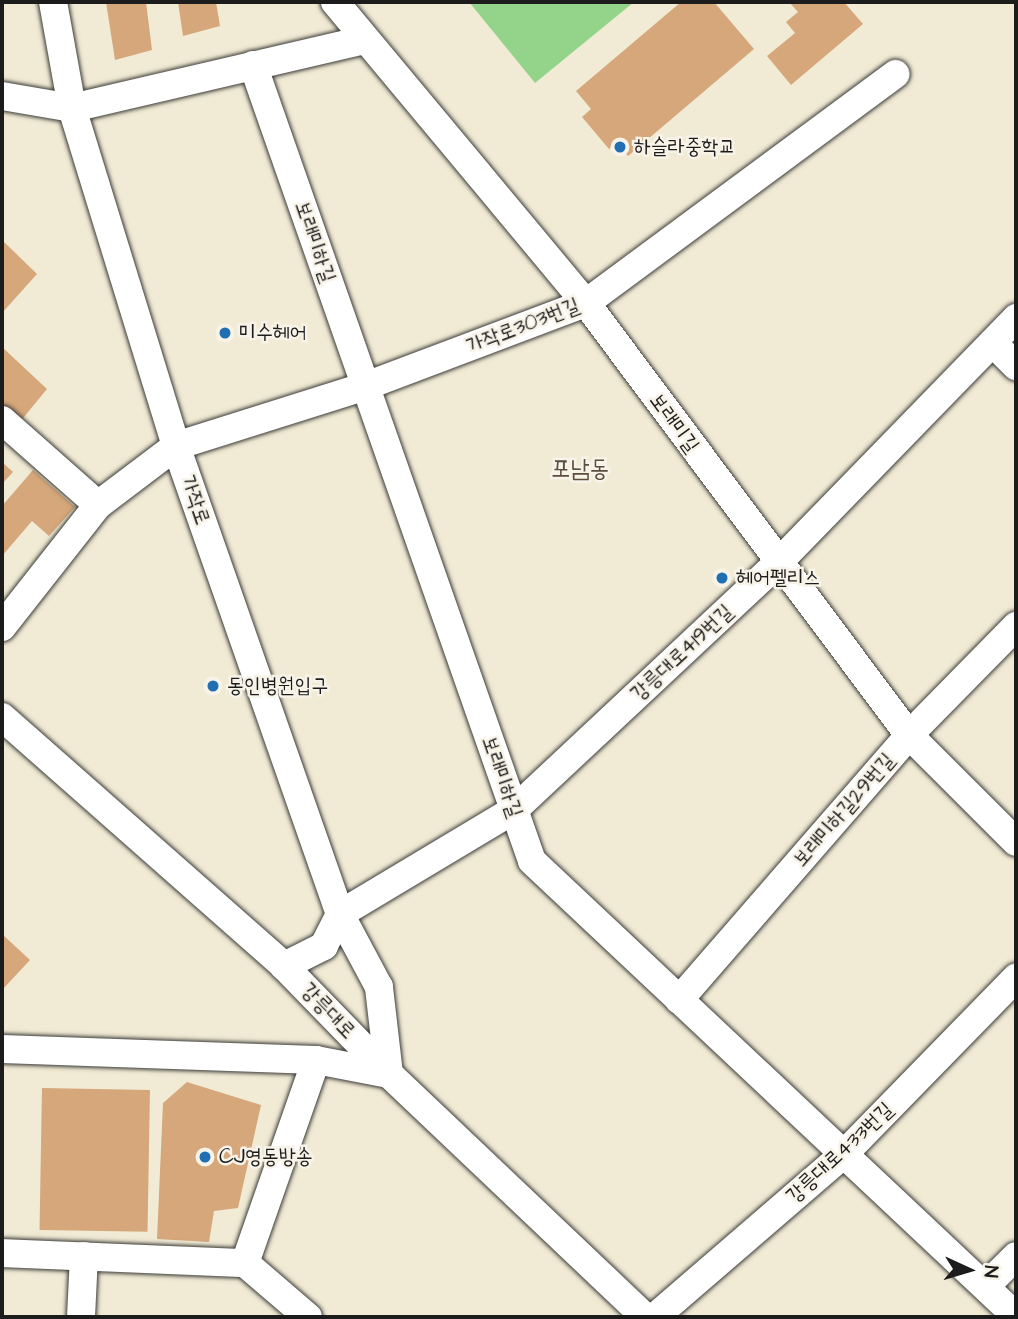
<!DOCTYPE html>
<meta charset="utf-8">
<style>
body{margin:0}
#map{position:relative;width:1018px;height:1319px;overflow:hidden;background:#f1ebd5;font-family:"Architects Daughter","Poor Story",sans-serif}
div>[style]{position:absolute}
.green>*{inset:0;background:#94d48a}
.building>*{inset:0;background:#d5a77b;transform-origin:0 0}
.roads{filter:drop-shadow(0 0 2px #3c3b38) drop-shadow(0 0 2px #3c3b38)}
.minor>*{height:28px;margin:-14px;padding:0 14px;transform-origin:14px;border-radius:14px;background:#fff}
.dots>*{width:19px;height:19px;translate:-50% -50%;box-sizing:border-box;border:4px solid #f7f3e8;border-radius:50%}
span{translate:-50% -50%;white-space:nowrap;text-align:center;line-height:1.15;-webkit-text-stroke:5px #f7f3e8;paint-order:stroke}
.poi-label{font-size:21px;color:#1c1c1c}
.left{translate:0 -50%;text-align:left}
.street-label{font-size:21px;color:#1c1c1c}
.quarter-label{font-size:24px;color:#5d4d3d}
.frame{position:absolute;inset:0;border:4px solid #1c1c1c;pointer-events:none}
.north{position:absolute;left:934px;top:1235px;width:70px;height:70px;-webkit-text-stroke:5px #f7f3e8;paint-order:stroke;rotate:94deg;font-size:19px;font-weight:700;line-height:28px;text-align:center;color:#1c1c1c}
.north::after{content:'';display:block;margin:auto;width:24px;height:32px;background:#1c1c1c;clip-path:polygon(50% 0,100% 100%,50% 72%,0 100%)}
</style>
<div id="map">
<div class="green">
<i style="clip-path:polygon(469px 2px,634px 2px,535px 83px)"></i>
</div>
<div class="building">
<i style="clip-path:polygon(106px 2px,146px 2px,152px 50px,115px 60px)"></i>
<i style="clip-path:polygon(178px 2px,216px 2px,220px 26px,183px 36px)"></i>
<i style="clip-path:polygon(681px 2px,714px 2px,754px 49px,628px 156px,616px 143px,609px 149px,582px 117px,591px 109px,576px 91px)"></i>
<i style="clip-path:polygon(789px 2px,844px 2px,863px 24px,791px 85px,767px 56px,795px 33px,786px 22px,798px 12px)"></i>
<i style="clip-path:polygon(2px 240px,37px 274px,2px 313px)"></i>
<i style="clip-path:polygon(2px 347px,47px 389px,19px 423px,2px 407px)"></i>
<i style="clip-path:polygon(2px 462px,13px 472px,2px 484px)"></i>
<i style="clip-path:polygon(33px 470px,75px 507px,49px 536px,32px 521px,2px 556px,2px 506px)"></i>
<i style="clip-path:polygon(2px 934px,30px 960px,2px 990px)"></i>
<i style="clip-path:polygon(187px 1082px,261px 1105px,238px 1208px,214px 1211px,209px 1242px,157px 1239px,163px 1103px)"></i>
<i style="left:42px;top:1088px;width:108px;height:142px;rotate:1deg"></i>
</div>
<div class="roads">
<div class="minor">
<i style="left:53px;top:2px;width:108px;rotate:79.8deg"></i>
<i style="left:72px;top:108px;width:354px;rotate:72.9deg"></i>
<i style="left:176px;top:446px;width:496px;rotate:70.7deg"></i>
<i style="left:340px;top:914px;width:36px;rotate:117deg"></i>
<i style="left:324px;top:946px;width:45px;rotate:153.4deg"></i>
<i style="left:335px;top:2px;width:392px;rotate:50.2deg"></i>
<i style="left:586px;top:303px;width:539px;rotate:53.22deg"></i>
<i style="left:909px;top:735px;width:151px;rotate:45deg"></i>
<i style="left:253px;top:65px;width:843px;rotate:70.68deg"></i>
<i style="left:532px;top:861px;width:664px;rotate:43.23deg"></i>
<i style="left:2px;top:96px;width:71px;rotate:9.7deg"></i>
<i style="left:72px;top:108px;width:300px;rotate:-13.1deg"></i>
<i style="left:993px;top:343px;width:33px;rotate:45deg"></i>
<i style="left:2px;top:420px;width:128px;rotate:41.5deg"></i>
<i style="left:2px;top:627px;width:155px;rotate:-51.8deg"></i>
<i style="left:98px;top:505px;width:98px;rotate:-37.1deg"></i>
<i style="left:176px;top:446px;width:199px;rotate:-17.5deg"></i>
<i style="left:366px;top:386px;width:235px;rotate:-20.7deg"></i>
<i style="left:586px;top:303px;width:385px;rotate:-36.5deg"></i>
<i style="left:2px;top:717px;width:376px;rotate:41.4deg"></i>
<i style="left:284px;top:966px;width:151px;rotate:45.8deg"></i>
<i style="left:389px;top:1074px;width:353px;rotate:43.5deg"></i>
<i style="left:679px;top:1000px;width:351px;rotate:-49deg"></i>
<i style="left:909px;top:735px;width:153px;rotate:-45.5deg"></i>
<i style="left:2px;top:1049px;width:314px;rotate:2deg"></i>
<i style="left:316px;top:1060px;width:74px;rotate:10.9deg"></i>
<i style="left:389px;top:1074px;width:88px;rotate:-96.6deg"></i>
<i style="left:379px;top:987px;width:83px;rotate:-118.1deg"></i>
<i style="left:340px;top:914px;width:203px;rotate:-30.9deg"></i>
<i style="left:514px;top:810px;width:362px;rotate:-43.1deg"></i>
<i style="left:778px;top:563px;width:342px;rotate:-45.8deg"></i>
<i style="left:2px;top:1253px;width:243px;rotate:2.4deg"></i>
<i style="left:245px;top:1263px;width:83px;rotate:40.6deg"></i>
<i style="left:245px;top:1263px;width:215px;rotate:-70.7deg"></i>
<i style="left:986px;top:1286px;width:42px;rotate:-45deg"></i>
<i style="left:81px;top:1317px;width:61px;rotate:-87.2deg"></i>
<i style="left:655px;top:1317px;width:248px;rotate:-40.8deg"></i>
<i style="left:843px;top:1155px;width:248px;rotate:-45.7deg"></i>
</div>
</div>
<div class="dots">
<i style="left:620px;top:147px;background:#1f6fb2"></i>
<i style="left:225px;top:333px;background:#1f6fb2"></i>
<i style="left:722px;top:578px;background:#1f6fb2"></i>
<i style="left:213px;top:686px;background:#1f6fb2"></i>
<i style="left:205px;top:1157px;background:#1f6fb2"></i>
</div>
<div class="poi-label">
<span class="left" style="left:634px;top:147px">하슬라중학교</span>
<span class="left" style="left:239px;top:333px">미수헤어</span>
<span class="left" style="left:736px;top:578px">헤어펠리스</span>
<span class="left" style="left:227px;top:686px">동인병원입구</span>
<span class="left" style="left:219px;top:1157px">CJ영동방송</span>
</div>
<div class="street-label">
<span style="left:315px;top:242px;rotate:71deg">보래미하길</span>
<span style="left:523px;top:326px;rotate:-21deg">가작로303번길</span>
<span style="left:674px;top:423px;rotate:54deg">보래미길</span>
<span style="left:195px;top:500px;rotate:71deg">가작로</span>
<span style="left:682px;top:653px;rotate:-43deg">강릉대로419번길</span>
<span style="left:502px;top:777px;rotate:71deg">보래미하길</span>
<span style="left:844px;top:810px;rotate:-49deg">보래미하길29번길</span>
<span style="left:328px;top:1011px;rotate:46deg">강릉대로</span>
<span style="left:840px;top:1153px;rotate:-43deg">강릉대로433번길</span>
</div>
<div class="quarter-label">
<span style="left:580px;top:470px">포남동</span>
</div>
<div class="frame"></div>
<div class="north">N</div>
</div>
